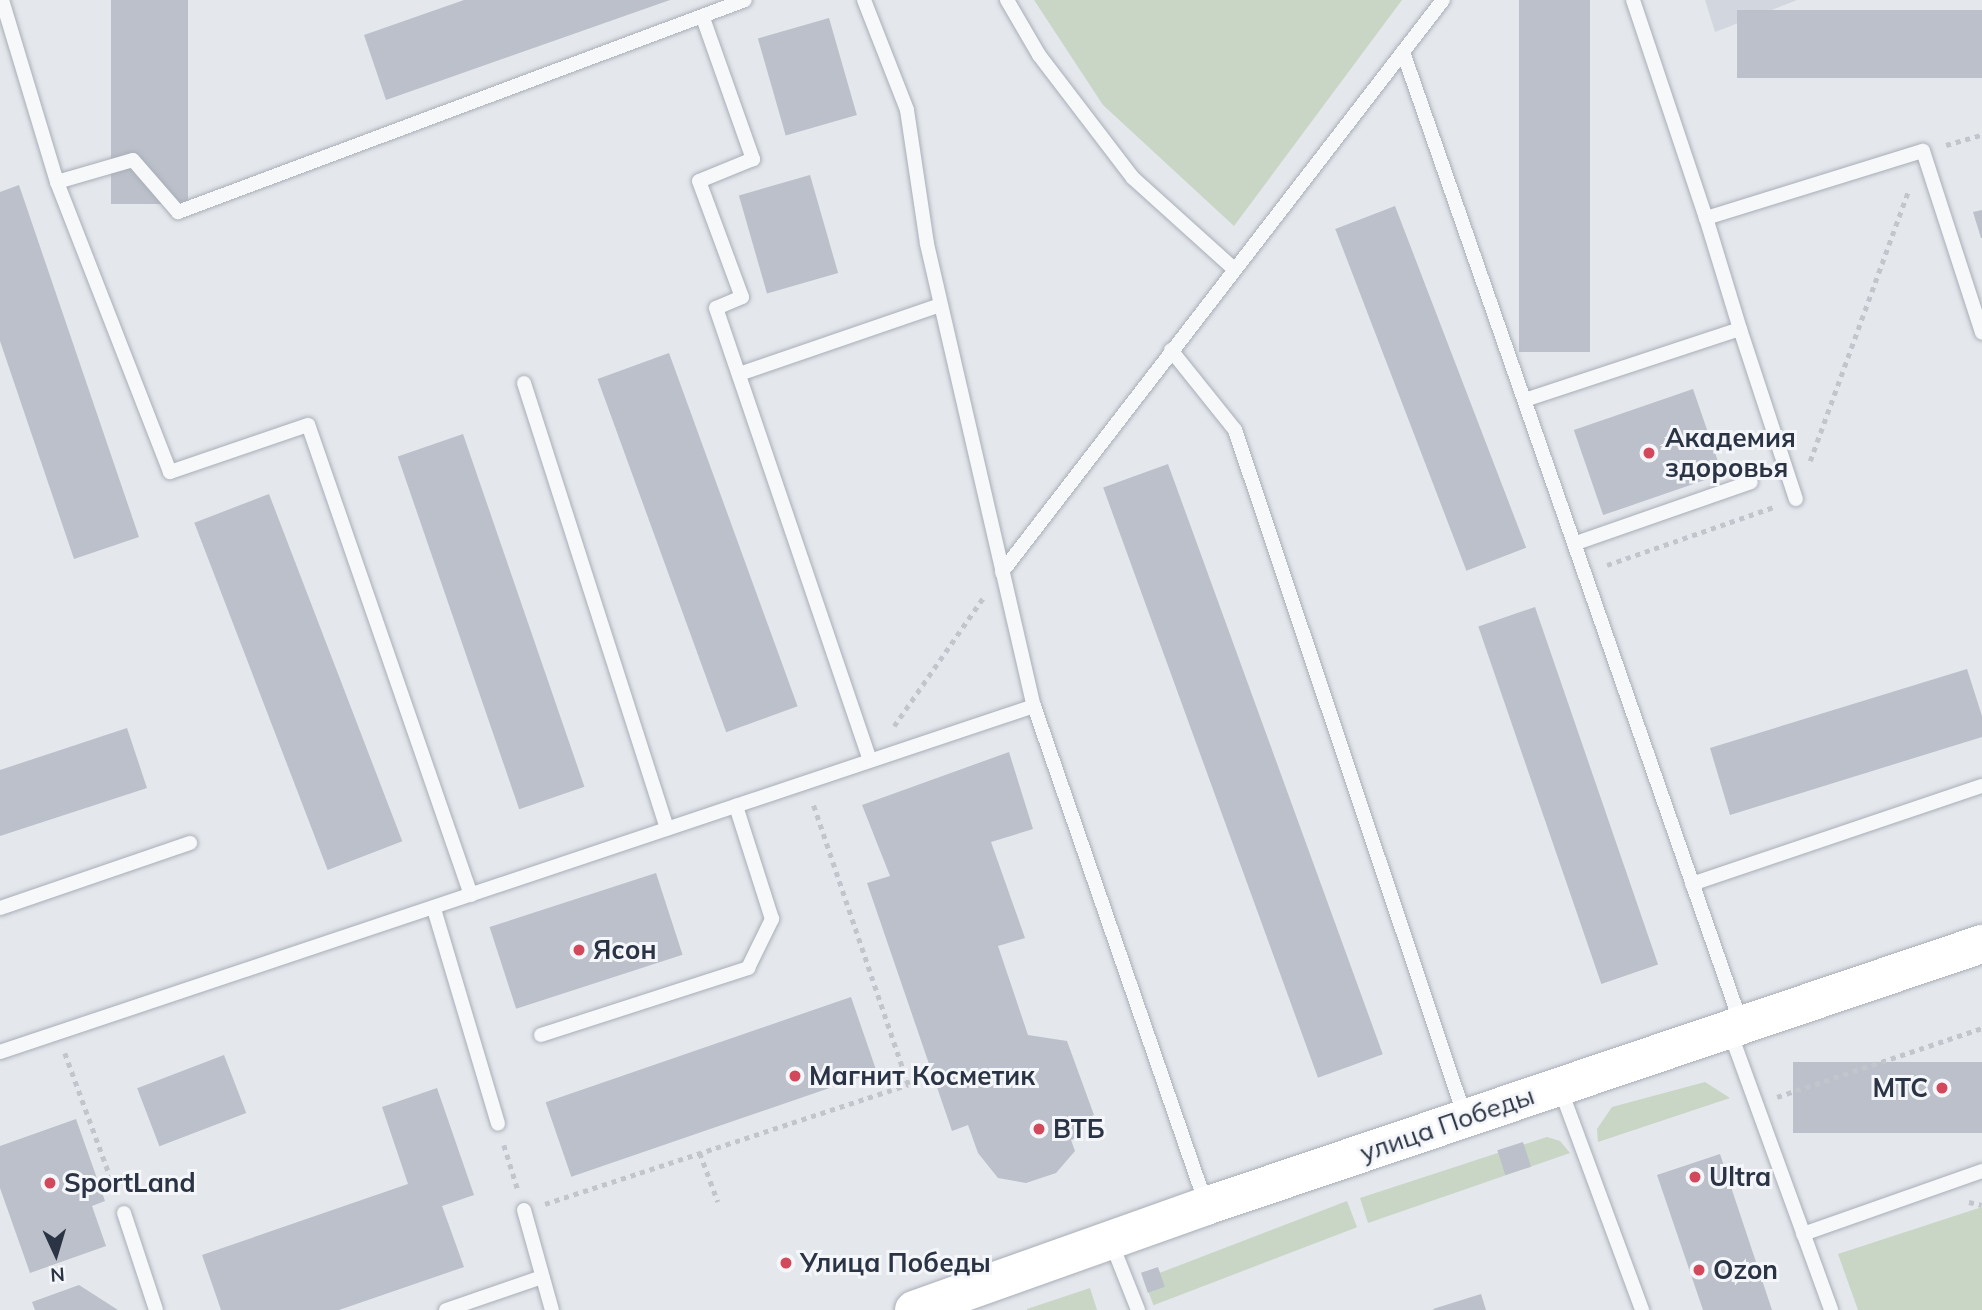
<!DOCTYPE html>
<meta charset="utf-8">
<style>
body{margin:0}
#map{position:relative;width:1982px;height:1310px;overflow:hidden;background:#e4e7ec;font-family:Mulish,sans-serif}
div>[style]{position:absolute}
.built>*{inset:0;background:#d2d6de}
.green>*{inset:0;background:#c9d6c5;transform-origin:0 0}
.building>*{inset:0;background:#bbc0ca;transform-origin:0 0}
.path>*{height:4.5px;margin-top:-2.25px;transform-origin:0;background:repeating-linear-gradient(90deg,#c2c5cb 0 5px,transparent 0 10px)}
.roads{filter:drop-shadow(0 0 2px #a9aeb7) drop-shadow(0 0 2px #a9aeb7)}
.lane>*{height:14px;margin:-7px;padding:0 7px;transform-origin:7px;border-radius:7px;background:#f7f8fa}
.secondary>*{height:38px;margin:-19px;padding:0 19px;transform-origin:19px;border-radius:19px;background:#fff}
.dots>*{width:19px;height:19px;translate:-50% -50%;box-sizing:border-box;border:4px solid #f4f6f9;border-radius:50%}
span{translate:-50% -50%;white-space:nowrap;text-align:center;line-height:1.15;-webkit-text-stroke:6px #f4f6f9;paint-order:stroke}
.poi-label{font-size:26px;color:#2b3445;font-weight:700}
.left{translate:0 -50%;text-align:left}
.right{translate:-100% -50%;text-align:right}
.street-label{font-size:26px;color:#2b3445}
.north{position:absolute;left:21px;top:1219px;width:70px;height:70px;-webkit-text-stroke:5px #f4f6f9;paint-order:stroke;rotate:176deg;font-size:19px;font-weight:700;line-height:28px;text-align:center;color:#2b3445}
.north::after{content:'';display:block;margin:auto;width:24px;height:32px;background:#2b3445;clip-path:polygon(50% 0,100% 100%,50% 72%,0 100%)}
</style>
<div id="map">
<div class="built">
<i style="clip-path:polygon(1705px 0,1797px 0,1715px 32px)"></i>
</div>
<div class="green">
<i style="clip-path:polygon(1034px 0,1402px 0,1234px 226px,1103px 105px)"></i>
<i style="clip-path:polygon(1705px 1082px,1730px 1098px,1598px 1142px,1597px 1129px,1612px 1107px)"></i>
<i style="clip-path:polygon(1547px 1137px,1560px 1141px,1570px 1153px,1368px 1223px,1360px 1198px)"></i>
<i style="left:1347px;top:1201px;width:28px;height:218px;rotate:69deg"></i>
<i style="clip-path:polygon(1982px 1207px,1982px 1310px,1858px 1310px,1838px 1254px)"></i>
<i style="clip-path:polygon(1090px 1288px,1097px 1310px,1027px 1310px,1027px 1309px)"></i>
</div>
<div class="building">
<i style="left:111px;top:0;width:77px;height:204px"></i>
<i style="clip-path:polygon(464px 0,670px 0,386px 100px,364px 35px)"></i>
<i style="left:1519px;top:0;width:71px;height:352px"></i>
<i style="left:1982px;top:10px;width:68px;height:245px;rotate:90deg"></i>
<i style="left:829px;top:18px;width:101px;height:74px;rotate:74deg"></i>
<i style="left:810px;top:175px;width:102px;height:74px;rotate:74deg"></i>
<i style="clip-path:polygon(19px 185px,139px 537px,74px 559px,0 341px,0 192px)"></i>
<i style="left:1395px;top:206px;width:366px;height:64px;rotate:69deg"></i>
<i style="clip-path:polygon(1982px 210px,1982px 238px,1981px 238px,1973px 212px)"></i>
<i style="left:669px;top:353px;width:376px;height:76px;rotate:70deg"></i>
<i style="left:1693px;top:389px;width:90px;height:126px;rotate:71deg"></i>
<i style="left:463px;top:434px;width:373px;height:69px;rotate:71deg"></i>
<i style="left:1168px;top:464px;width:628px;height:69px;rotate:70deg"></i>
<i style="left:269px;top:494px;width:372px;height:80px;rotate:69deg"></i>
<i style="left:1535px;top:607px;width:378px;height:60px;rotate:71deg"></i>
<i style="clip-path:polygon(1967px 669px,1982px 716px,1982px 737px,1730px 815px,1710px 748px)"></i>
<i style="clip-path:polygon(127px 728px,147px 788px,0 836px,0 770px)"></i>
<i style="clip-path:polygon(1009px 752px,1033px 829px,991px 842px,1025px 938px,998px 946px,1028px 1035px,1067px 1041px,1094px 1115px,1077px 1122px,1082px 1136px,1071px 1140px,1075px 1151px,1056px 1173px,1026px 1183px,998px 1178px,978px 1153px,968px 1125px,952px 1131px,867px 883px,890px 876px,862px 805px)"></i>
<i style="left:656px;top:873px;width:86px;height:175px;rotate:72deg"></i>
<i style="left:851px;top:997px;width:79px;height:323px;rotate:71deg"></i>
<i style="left:224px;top:1055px;width:62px;height:93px;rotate:69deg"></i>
<i style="left:1982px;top:1062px;width:71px;height:189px;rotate:90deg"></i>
<i style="clip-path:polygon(437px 1088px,474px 1195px,442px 1206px,464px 1267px,339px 1310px,221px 1310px,202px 1255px,408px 1184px,382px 1107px)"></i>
<i style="clip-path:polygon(76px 1119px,105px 1201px,92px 1206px,106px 1246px,30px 1273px,0 1188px,0 1146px)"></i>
<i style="left:1523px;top:1142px;width:26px;height:27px;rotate:72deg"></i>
<i style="clip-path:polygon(1720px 1154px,1772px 1310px,1703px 1310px,1657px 1175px)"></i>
<i style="left:1158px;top:1267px;width:21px;height:18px;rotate:71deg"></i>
<i style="clip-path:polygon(79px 1285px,118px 1310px,35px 1310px,32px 1302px)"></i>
<i style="clip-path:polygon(1481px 1294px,1486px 1310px,1434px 1310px,1433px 1309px)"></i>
</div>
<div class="path">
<i style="left:1946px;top:145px;width:37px;rotate:-16deg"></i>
<i style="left:1810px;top:461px;width:289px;rotate:-70deg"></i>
<i style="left:1607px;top:565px;width:177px;rotate:-19.2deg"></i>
<i style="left:894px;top:726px;width:156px;rotate:-55.2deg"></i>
<i style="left:65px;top:1053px;width:148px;rotate:69.9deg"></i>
<i style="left:1777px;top:1097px;width:216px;rotate:-18.6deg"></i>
<i style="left:504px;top:1145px;width:47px;rotate:72.7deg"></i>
<i style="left:700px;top:1153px;width:52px;rotate:69.8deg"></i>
<i style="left:1969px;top:1202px;width:13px;rotate:13deg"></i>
<i style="left:545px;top:1204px;width:382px;rotate:-18.2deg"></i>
<i style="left:908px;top:1085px;width:296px;rotate:-108.7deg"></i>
</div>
<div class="roads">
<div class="lane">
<i style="left:2px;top:0;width:190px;rotate:73.2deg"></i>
<i style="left:864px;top:0;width:118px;rotate:68.6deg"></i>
<i style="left:907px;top:110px;width:135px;rotate:81.5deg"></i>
<i style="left:927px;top:244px;width:474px;rotate:77deg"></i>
<i style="left:1034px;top:706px;width:527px;rotate:70.95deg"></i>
<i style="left:1007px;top:0;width:64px;rotate:59.8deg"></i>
<i style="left:1039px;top:55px;width:155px;rotate:52.6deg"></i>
<i style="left:1133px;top:178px;width:136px;rotate:42deg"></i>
<i style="left:1633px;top:0;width:230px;rotate:71.5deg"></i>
<i style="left:1706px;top:218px;width:227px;rotate:-17.2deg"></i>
<i style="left:1923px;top:151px;width:191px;rotate:72deg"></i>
<i style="left:703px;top:18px;width:150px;rotate:70.5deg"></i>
<i style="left:753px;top:159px;width:58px;rotate:157.8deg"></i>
<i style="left:699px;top:181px;width:124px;rotate:69.7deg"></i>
<i style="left:742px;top:297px;width:28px;rotate:157deg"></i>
<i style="left:716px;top:308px;width:478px;rotate:71.2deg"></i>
<i style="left:1403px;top:52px;width:1028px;rotate:70.81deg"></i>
<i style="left:1740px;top:329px;width:179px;rotate:71.8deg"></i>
<i style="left:1171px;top:350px;width:102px;rotate:51.3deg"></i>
<i style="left:1235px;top:430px;width:724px;rotate:71.49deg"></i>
<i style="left:739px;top:374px;width:213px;rotate:-18.9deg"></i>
<i style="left:524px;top:383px;width:468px;rotate:72.2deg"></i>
<i style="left:1525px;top:400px;width:226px;rotate:-18.3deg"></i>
<i style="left:1740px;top:329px;width:116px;rotate:-107deg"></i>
<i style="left:1576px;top:543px;width:185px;rotate:-19.2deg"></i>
<i style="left:1002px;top:572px;width:722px;rotate:-52.37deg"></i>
<i style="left:1692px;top:884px;width:306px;rotate:-18.7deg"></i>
<i style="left:471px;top:895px;width:497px;rotate:-109.1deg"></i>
<i style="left:308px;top:425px;width:146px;rotate:161.2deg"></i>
<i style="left:170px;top:472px;width:311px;rotate:-111.3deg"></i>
<i style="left:57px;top:182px;width:79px;rotate:-16.1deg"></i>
<i style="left:133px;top:160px;width:69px;rotate:49.1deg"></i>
<i style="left:178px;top:212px;width:605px;rotate:-20.5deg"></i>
<i style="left:0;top:908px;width:201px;rotate:-18.9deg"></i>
<i style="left:434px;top:909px;width:224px;rotate:73.4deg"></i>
<i style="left:1730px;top:1032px;width:296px;rotate:70deg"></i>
<i style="left:541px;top:1035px;width:218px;rotate:-17.9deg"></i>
<i style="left:748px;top:968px;width:55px;rotate:-63.9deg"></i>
<i style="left:772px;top:919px;width:119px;rotate:-107.7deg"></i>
<i style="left:0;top:1052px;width:1090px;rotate:-18.5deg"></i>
<i style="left:1560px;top:1088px;width:237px;rotate:69.7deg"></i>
<i style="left:524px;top:1210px;width:104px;rotate:74.4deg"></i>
<i style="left:124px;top:1213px;width:102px;rotate:71.7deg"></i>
<i style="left:1803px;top:1234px;width:190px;rotate:-19.4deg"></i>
<i style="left:1111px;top:1242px;width:73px;rotate:68.3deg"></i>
<i style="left:446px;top:1310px;width:102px;rotate:-19deg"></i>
</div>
<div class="secondary">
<i style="left:914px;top:1310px;width:310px;rotate:-19.6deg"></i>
<i style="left:1206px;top:1206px;width:819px;rotate:-18.66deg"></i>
</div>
</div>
<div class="dots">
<i style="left:1649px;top:453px;background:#d1495b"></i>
<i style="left:579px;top:950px;background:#d1495b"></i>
<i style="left:795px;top:1076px;background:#d1495b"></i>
<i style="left:1942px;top:1088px;background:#d1495b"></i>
<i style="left:1039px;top:1129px;background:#d1495b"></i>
<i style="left:1695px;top:1177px;background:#d1495b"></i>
<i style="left:50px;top:1183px;background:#d1495b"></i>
<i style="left:786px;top:1263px;background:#d1495b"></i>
<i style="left:1699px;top:1270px;background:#d1495b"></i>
</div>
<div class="poi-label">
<span class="left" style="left:1665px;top:453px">Академия<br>здоровья</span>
<span class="left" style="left:593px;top:950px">Ясон</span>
<span class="left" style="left:809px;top:1076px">Магнит Косметик</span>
<span class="right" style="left:1928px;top:1088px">МТС</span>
<span class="left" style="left:1053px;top:1129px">ВТБ</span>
<span class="left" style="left:1709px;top:1177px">Ultra</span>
<span class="left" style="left:64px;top:1183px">SportLand</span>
<span class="left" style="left:800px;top:1263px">Улица Победы</span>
<span class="left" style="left:1713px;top:1270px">Ozon</span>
</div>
<div class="street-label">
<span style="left:1447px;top:1124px;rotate:-19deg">улица Победы</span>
</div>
<div class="north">N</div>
</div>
